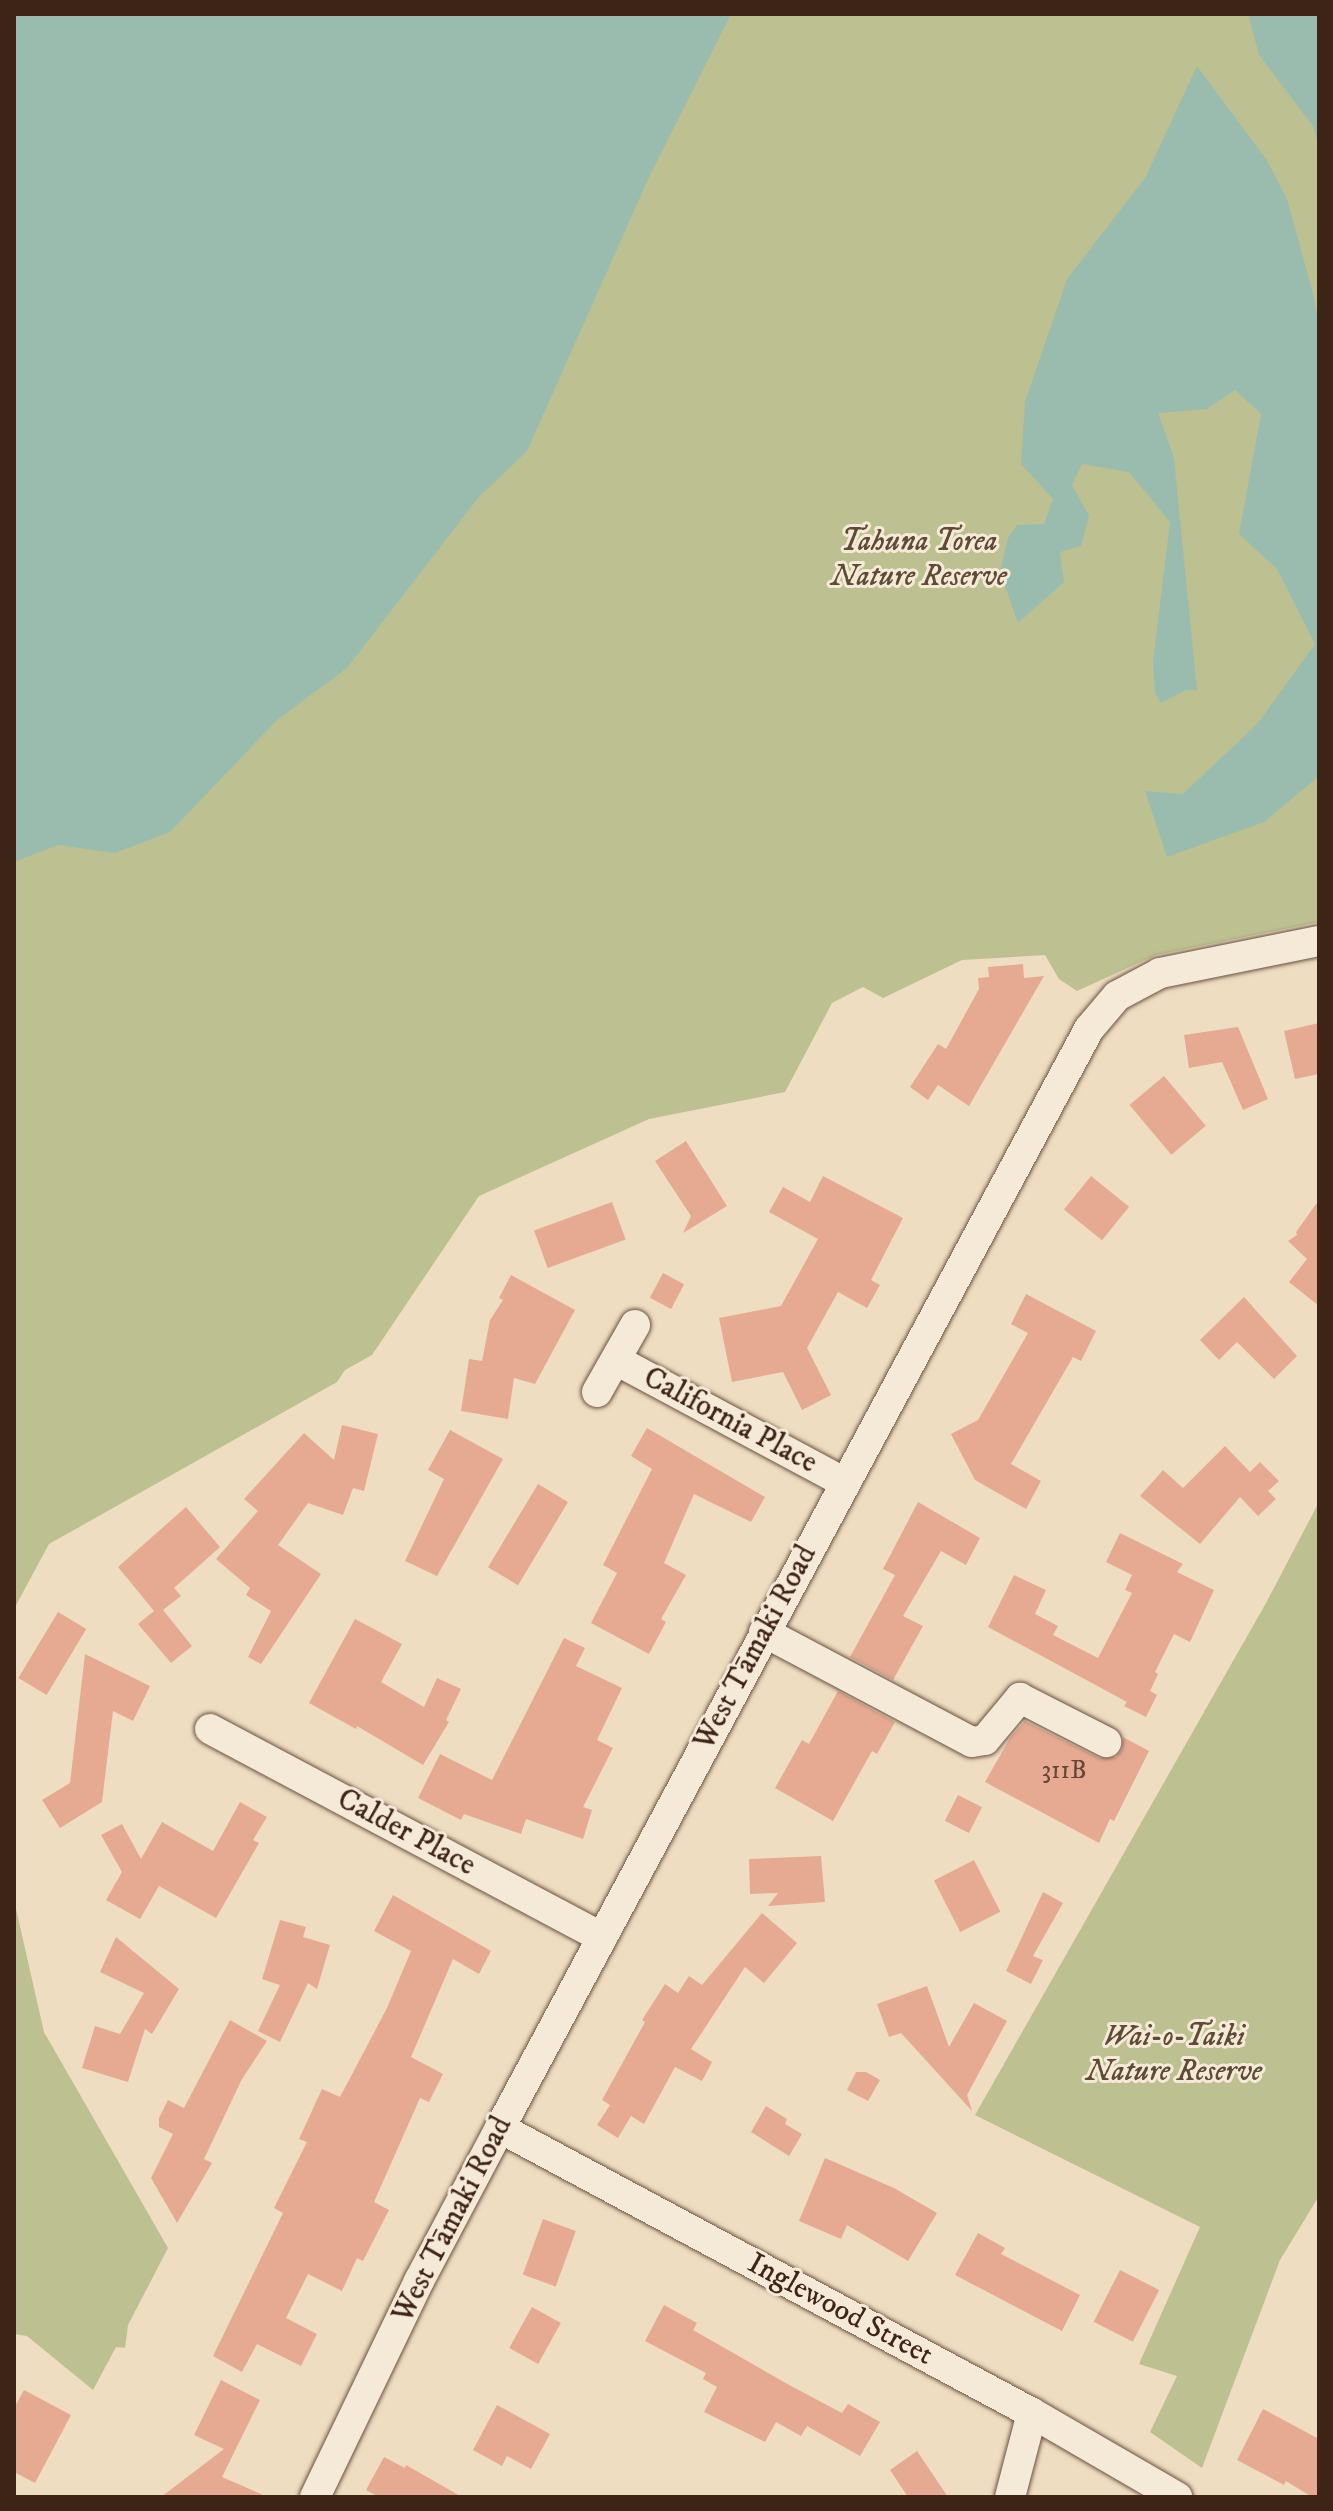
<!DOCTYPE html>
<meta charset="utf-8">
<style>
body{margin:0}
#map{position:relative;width:1333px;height:2511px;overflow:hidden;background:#efddc1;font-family:"IM FELL DW Pica",serif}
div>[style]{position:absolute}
.green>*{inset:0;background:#bdc090}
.water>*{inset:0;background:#9abcae}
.building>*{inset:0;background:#e6aa93;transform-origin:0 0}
.roads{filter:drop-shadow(0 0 2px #6a5242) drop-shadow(0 0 2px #6a5242)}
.minor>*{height:30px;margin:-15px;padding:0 15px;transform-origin:15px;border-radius:15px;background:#f5e9d7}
span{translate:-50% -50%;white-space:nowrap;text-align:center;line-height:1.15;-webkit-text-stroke:6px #f5e9d7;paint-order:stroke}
.number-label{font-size:26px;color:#684536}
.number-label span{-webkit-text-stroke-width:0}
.park-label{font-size:30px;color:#5e4a35;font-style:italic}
.street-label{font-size:30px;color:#3e2317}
.frame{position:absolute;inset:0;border:16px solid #3e2317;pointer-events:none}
</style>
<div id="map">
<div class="green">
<i style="clip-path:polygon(14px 14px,1319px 14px,1319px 922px,1156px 955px,1077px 991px,1059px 979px,1045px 955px,962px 960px,883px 998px,863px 987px,832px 1003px,785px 1092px,649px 1119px,479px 1196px,372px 1355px,345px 1370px,337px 1382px,49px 1544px,14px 1609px)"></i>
<i style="clip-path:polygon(1319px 1502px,1319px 2196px,1280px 2260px,1202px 2468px,1150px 2432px,1177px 2376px,1139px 2364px,1200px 2227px,975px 2115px,1266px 1603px)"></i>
<i style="clip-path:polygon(14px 1900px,44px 2032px,168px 2248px,128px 2325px,125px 2348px,116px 2347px,93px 2390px,27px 2336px,14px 2334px)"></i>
</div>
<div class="water">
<i style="clip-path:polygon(14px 14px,731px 14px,650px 175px,527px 451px,478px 498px,347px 668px,277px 720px,170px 832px,115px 853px,58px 845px,14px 862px)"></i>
<i style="clip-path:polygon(1248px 14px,1319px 14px,1319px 148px,1313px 126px,1259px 55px)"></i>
<i style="clip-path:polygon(1197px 66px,1266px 159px,1287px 199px,1314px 297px,1319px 328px,1319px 776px,1264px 822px,1167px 857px,1145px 791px,1183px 794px,1258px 723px,1315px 644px,1277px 569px,1239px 534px,1261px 414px,1235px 390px,1207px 409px,1158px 413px,1174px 458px,1197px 690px,1186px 690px,1161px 703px,1155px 693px,1153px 661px,1170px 522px,1129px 472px,1082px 464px,1072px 485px,1089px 516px,1081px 546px,1060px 552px,1064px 582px,1018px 623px,1000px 572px,1008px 538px,1017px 525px,1044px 524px,1053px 499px,1021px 464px,1025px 402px,1067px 279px,1145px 178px)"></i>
</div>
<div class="building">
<i style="clip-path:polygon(1023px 964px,1024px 978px,1044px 976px,969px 1106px,938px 1085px,928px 1100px,910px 1087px,938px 1044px,946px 1049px,979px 989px,978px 978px,989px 977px,988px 967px)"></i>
<i style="clip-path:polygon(1319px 1023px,1319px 1074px,1295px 1079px,1284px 1031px)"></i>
<i style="clip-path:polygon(1238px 1027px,1268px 1099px,1243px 1110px,1222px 1062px,1189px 1068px,1184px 1035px)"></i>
<i style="left:1164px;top:1076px;width:65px;height:45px;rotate:50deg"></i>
<i style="clip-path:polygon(686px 1141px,727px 1206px,683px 1233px,691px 1216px,655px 1161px)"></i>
<i style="clip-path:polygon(823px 1176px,903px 1218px,871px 1280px,880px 1285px,867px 1308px,838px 1292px,807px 1348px,831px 1395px,802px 1410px,783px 1372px,732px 1382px,719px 1318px,781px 1306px,818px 1239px,769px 1212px,783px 1187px,810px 1202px)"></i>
<i style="left:1091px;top:1176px;width:49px;height:43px;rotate:39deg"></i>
<i style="clip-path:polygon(1319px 1200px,1319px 1306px,1289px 1282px,1307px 1259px,1288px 1241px,1297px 1235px,1296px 1232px)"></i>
<i style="left:612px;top:1202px;width:40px;height:83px;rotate:70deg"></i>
<i style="left:663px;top:1273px;width:24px;height:28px;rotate:28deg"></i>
<i style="clip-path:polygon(511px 1275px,575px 1310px,535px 1384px,514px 1378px,508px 1419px,461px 1411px,469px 1359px,482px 1361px,490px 1320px,503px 1300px,499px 1298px)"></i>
<i style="clip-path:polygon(1026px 1294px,1096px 1331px,1081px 1361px,1073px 1357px,1011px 1464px,1041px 1481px,1026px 1509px,975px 1480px,951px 1434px,978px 1420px,1028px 1333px,1011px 1324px)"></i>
<i style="clip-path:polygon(1244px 1297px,1297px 1356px,1274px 1379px,1237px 1342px,1219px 1360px,1200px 1340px)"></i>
<i style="clip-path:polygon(342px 1425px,378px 1434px,364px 1491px,353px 1488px,343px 1515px,308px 1503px,278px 1545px,321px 1574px,261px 1664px,248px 1657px,271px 1611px,246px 1595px,250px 1588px,216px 1559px,258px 1511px,244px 1499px,304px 1433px,334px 1460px)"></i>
<i style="clip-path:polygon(647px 1428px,765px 1497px,751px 1522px,694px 1494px,664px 1563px,686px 1575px,661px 1619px,666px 1622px,649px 1654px,591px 1623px,617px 1573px,603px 1565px,652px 1469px,631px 1456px)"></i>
<i style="clip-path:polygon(450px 1430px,503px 1459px,437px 1576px,405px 1561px,444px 1479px,428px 1470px)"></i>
<i style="clip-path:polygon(1225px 1446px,1250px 1472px,1260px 1462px,1279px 1481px,1268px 1491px,1276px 1499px,1258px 1516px,1240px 1497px,1200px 1544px,1140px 1496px,1163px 1470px,1183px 1488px)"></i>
<i style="left:538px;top:1484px;width:35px;height:97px;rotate:31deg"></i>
<i style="clip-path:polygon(918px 1502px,980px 1538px,966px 1565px,941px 1551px,903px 1616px,923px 1626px,893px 1680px,850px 1657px,895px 1575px,883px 1569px)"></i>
<i style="clip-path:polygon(186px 1507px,220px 1547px,174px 1588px,181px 1596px,163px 1610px,192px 1646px,171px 1663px,138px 1624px,154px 1611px,118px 1567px)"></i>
<i style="clip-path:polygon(1120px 1533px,1183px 1564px,1177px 1572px,1214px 1590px,1190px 1642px,1174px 1634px,1155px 1672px,1158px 1674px,1150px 1691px,1157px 1695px,1146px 1717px,1124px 1706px,1127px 1702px,988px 1627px,1014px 1575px,1046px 1590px,1035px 1614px,1058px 1626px,1053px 1635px,1098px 1658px,1132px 1593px,1125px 1590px,1132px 1575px,1106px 1562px)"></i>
<i style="left:58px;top:1612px;width:33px;height:77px;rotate:31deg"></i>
<i style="clip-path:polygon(355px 1619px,402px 1644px,381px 1682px,424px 1707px,437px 1678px,461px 1689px,446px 1720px,449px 1722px,423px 1765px,357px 1726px,356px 1729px,309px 1703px)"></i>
<i style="clip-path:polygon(564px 1638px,585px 1648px,576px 1666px,622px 1688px,597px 1740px,613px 1748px,583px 1807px,592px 1810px,583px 1839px,526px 1819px,521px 1834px,464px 1814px,461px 1820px,418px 1798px,440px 1754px,492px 1780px)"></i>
<i style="clip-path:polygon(85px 1654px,150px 1686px,133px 1721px,113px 1711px,102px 1802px,60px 1828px,42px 1800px,70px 1783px)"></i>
<i style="clip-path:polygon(838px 1691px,895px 1722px,877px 1754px,872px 1751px,833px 1821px,775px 1788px,802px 1740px,809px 1744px)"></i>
<i style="clip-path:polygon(1025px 1721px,1099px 1758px,1116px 1757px,1122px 1749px,1123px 1737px,1149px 1751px,1114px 1821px,1110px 1819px,1099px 1843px,985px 1782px,1010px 1738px)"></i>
<i style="left:958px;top:1795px;width:27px;height:29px;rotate:27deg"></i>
<i style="clip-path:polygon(240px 1802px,267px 1817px,253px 1840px,259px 1843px,216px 1918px,159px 1886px,140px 1919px,106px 1900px,122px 1872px,101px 1835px,122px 1824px,141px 1859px,162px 1822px,213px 1851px)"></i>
<i style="clip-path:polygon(821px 1856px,825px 1902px,768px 1906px,778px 1893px,750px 1894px,749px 1859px)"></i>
<i style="left:974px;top:1860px;width:58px;height:45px;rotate:63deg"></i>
<i style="clip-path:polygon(1043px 1892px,1063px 1903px,1033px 1956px,1043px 1960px,1031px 1984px,1006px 1971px)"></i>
<i style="clip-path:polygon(393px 1895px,491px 1951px,479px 1974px,453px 1959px,411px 2057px,443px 2074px,429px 2102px,420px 2098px,374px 2202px,389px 2210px,363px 2261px,357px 2258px,342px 2291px,308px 2274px,286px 2318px,317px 2334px,301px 2366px,257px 2344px,242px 2372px,213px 2356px,283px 2213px,274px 2208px,307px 2142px,299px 2139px,322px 2089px,340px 2097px,387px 2008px,411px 1951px,374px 1931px)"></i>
<i style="clip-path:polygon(762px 1913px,797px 1943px,764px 1983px,745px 1967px,691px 2049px,712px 2062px,702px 2081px,675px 2067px,644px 2124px,631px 2116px,618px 2138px,597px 2125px,610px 2105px,602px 2100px,645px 2022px,642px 2020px,665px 1984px,678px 1993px,689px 1976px,702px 1985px)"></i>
<i style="clip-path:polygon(280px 1920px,306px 1927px,303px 1937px,330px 1945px,317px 1989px,308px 1983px,280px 2042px,258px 2031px,280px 1985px,262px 1979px)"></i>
<i style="clip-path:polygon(116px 1937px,179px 1989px,152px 2034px,145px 2029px,128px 2082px,82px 2068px,95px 2026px,120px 2034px,144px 1993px,100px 1972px)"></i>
<i style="clip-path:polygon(927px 1986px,949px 2047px,974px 2003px,1007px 2021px,967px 2095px,972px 2111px,901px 2033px,889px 2037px,877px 2004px)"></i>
<i style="clip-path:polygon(230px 2020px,267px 2041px,242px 2079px,204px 2159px,212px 2163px,177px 2223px,151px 2178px,173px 2134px,159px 2127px,159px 2118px,168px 2100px,184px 2108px)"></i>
<i style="clip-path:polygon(856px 2072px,866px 2072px,880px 2080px,868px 2101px,847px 2090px)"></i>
<i style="clip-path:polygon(766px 2106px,787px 2119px,785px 2124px,802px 2134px,789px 2156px,751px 2132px)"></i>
<i style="clip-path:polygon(825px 2158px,894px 2188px,937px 2213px,908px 2261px,847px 2225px,841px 2239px,799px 2221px)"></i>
<i style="left:543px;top:2219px;width:35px;height:59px;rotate:20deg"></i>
<i style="clip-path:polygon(978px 2233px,1005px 2248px,1001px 2254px,1080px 2295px,1062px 2331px,955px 2275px)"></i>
<i style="left:1120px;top:2270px;width:44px;height:58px;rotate:27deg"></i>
<i style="clip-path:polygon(664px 2305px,697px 2323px,693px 2330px,791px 2386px,842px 2413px,848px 2404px,880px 2422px,860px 2456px,807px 2426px,801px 2436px,776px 2422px,765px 2442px,704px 2412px,717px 2387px,703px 2379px,706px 2373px,645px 2341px)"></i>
<i style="left:532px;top:2307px;width:33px;height:47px;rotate:29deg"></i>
<i style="clip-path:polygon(221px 2380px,260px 2400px,222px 2477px,268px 2497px,161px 2497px,224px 2449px,194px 2435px)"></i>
<i style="clip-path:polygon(24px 2390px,71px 2415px,35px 2483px,14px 2472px,14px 2408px)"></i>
<i style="clip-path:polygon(497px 2405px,550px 2434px,531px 2469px,507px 2456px,502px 2466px,473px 2450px)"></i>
<i style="clip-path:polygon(1263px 2409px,1319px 2439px,1319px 2497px,1312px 2497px,1286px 2481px,1284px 2485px,1237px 2460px)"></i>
<i style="clip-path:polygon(917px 2451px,948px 2497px,908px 2497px,890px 2470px)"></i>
<i style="clip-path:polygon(384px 2457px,405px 2468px,406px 2465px,462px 2497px,379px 2497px,366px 2490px)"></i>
</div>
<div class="roads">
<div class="minor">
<i style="left:616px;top:1360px;width:259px;rotate:28.2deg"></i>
<i style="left:597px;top:1392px;width:77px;rotate:-60.4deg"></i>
<i style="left:764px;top:1632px;width:235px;rotate:27.9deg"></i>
<i style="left:972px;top:1742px;width:13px;rotate:-9deg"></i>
<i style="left:985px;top:1740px;width:55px;rotate:-50.2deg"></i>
<i style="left:1020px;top:1698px;width:97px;rotate:27.1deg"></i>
<i style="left:210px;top:1729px;width:444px;rotate:28deg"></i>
<i style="left:500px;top:2128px;width:604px;rotate:28.18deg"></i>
<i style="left:1032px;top:2413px;width:168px;rotate:30.1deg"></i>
<i style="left:315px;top:2497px;width:240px;rotate:-64.3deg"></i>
<i style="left:419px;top:2281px;width:173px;rotate:-62.1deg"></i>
<i style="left:500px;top:2128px;width:1247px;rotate:-61.81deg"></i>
<i style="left:1089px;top:1029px;width:43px;rotate:-49.7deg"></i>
<i style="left:1117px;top:996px;width:49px;rotate:-28.1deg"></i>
<i style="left:1160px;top:973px;width:162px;rotate:-11.4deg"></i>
<i style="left:1010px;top:2497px;width:87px;rotate:-75.3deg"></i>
</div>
</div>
<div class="number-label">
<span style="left:1064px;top:1771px">311B</span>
</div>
<div class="park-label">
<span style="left:919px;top:559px">Tahuna Torea<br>Nature Reserve</span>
<span style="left:1174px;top:2054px">Wai-o-Taiki<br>Nature Reserve</span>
</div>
<div class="street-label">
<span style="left:730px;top:1421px;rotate:28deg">California Place</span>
<span style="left:756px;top:1648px;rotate:-62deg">West Tāmaki Road</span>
<span style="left:406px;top:1833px;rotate:28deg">Calder Place</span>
<span style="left:453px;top:2220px;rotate:-63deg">West Tāmaki Road</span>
<span style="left:840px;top:2310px;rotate:28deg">Inglewood Street</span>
</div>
<div class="frame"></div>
</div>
